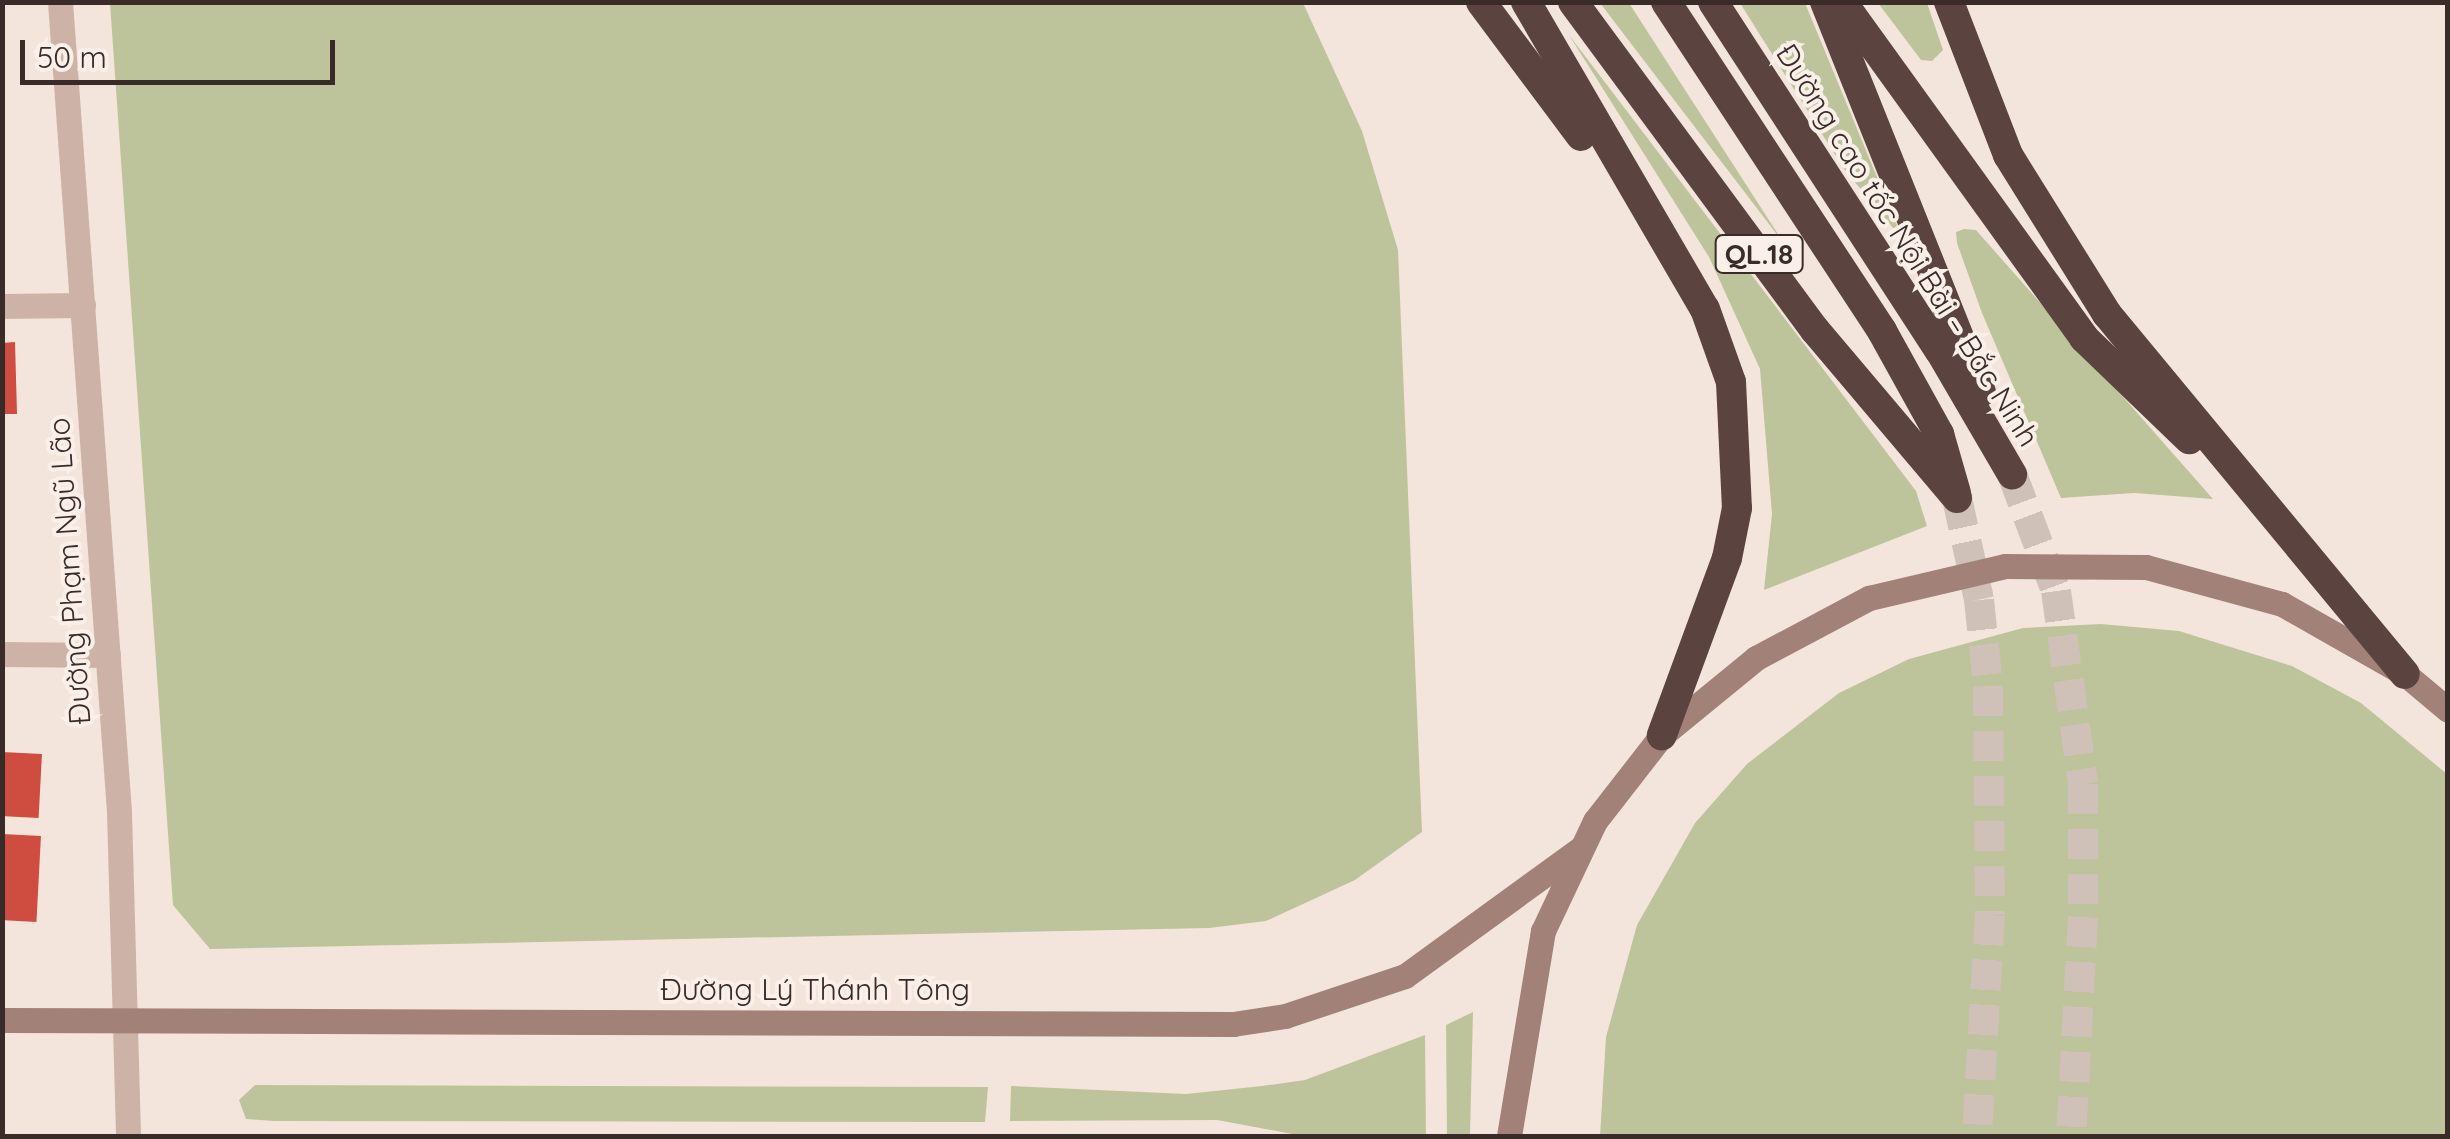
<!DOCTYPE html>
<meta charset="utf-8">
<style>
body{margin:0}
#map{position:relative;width:2450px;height:1139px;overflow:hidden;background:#f4e5dc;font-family:Quicksand,sans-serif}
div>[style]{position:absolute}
.green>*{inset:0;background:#bdc49b}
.building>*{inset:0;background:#ce4d40;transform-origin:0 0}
.motorway-tunnel>*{height:30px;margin-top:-15px;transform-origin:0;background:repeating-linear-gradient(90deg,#cfc0b8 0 30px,transparent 0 45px)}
.minor>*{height:25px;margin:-12.5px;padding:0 12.5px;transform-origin:12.5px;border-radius:12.5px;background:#cdb3a7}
.tertiary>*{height:25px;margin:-12.5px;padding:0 12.5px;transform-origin:12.5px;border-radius:12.5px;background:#cdb3a7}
.secondary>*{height:25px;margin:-12.5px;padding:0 12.5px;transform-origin:12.5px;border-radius:12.5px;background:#a18178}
.motorway>*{height:30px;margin:-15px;padding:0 15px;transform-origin:15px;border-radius:15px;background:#5b433f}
span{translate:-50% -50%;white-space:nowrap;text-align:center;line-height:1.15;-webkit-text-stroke:8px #fbf0e9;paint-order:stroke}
.shield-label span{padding:2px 8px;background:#fbf0e9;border:2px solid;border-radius:8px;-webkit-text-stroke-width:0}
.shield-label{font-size:28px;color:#392b28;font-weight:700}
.street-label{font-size:30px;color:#392b28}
.frame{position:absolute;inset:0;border:5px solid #392b28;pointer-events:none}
.scale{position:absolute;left:20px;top:40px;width:315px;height:45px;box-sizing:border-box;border:5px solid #392b28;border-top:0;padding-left:12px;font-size:30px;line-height:35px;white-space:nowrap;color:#392b28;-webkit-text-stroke:8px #fbf0e9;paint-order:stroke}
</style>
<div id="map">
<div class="green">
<i style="clip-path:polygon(110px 3px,1303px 3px,1362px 131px,1398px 250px,1422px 832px,1355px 880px,1266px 921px,1209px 928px,210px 949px,173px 905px)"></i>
<i style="clip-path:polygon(1600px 3px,1629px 3px,1785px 245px)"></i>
<i style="clip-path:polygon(1740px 3px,1805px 3px,1903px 240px,1844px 169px)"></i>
<i style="clip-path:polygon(1878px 3px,1927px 3px,1943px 50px,1932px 61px,1921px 60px)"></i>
<i style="clip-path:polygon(1569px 35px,1916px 491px,1927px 526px,1764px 590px,1772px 514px,1760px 369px,1709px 257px)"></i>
<i style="clip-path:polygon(1964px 229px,1976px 230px,2213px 499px,2134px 493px,2061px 498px,1982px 313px,1957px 243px,1956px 232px)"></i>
<i style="clip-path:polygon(2101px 624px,2179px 631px,2292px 666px,2361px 703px,2447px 774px,2447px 1136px,1600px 1136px,1606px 1037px,1637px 925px,1695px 823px,1747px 764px,1839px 693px,1909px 659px,2023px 628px)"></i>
<i style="clip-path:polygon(1473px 1012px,1470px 1136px,1447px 1136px,1446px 1025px)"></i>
<i style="clip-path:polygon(1425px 1035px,1426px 1136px,1303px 1136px,1217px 1120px,1010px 1121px,1011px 1086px,1186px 1094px,1262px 1086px,1305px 1080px)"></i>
<i style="clip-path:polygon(255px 1085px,988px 1087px,985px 1122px,274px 1121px,246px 1119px,239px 1100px)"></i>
</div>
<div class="building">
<i style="clip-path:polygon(15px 342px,17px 414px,2px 414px,2px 343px)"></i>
<i style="left:2px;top:752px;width:40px;height:64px;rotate:3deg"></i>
<i style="left:2px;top:834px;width:39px;height:86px;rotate:3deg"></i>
</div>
<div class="motorway-tunnel">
<i style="left:2012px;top:474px;width:125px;rotate:69.4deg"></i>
<i style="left:2056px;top:591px;width:195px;rotate:82deg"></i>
<i style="left:2083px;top:784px;width:133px;rotate:90deg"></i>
<i style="left:2083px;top:917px;width:219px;rotate:93.1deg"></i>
<i style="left:1957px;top:498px;width:104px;rotate:77.8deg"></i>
<i style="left:1979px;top:600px;width:86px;rotate:84deg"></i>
<i style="left:1988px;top:686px;width:229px;rotate:89.5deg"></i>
<i style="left:1990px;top:915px;width:221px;rotate:93.4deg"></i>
</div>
<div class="minor">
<i style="left:2px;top:306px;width:81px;rotate:-0.7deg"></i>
<i style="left:2px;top:654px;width:106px;rotate:0.5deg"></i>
</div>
<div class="tertiary">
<i style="left:60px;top:2px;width:812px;rotate:85.83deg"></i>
<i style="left:119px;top:812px;width:324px;rotate:88.4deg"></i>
</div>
<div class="secondary">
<i style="left:2px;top:1020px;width:1231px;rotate:0.19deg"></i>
<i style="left:1233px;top:1024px;width:53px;rotate:-8.7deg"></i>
<i style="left:1285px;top:1016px;width:126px;rotate:-18.4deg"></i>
<i style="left:1405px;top:976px;width:216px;rotate:-36deg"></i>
<i style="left:1509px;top:1136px;width:208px;rotate:-80.6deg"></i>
<i style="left:1543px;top:931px;width:122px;rotate:-64.7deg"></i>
<i style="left:1595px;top:821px;width:109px;rotate:-52.1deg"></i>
<i style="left:1662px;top:735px;width:122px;rotate:-39.3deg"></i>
<i style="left:1756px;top:658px;width:128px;rotate:-28deg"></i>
<i style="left:1869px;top:598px;width:140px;rotate:-13.2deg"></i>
<i style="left:2005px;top:566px;width:141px;rotate:0.4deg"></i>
<i style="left:2146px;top:567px;width:141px;rotate:15.2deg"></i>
<i style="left:2282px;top:604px;width:142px;rotate:29.6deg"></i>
<i style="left:2405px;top:674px;width:56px;rotate:39.9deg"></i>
</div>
<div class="motorway">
<i style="left:1481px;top:2px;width:167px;rotate:53.3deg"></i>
<i style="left:1526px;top:2px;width:355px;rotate:59.8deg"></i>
<i style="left:1705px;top:309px;width:77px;rotate:70.4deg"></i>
<i style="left:1731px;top:382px;width:126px;rotate:87.3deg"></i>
<i style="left:1737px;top:508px;width:51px;rotate:101.3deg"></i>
<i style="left:1727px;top:558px;width:189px;rotate:110.2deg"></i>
<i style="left:1573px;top:2px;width:408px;rotate:53.6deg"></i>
<i style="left:1815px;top:330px;width:220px;rotate:49.8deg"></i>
<i style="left:1666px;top:2px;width:394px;rotate:56.7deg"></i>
<i style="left:1882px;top:331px;width:118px;rotate:61deg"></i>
<i style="left:1939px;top:434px;width:61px;rotate:73.9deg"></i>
<i style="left:1713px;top:2px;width:416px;rotate:57deg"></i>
<i style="left:1940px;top:351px;width:143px;rotate:59.7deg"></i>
<i style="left:1825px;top:2px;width:420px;rotate:68.2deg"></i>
<i style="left:1842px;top:2px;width:414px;rotate:54.2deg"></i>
<i style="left:2084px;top:338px;width:146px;rotate:43.9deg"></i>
<i style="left:1949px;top:2px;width:164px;rotate:68.9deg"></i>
<i style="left:2008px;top:155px;width:187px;rotate:58.1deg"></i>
<i style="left:2107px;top:314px;width:467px;rotate:50.4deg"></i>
</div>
<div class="shield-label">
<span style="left:1759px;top:254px">QL.18</span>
</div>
<div class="street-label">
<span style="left:1908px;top:245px;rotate:58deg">Đường cao tốc Nội Bài – Bắc Ninh</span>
<span style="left:69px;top:571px;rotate:-94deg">Đường Phạm Ngũ Lão</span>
<span style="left:815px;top:989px">Đường Lý Thánh Tông</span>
</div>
<div class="frame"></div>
<div class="scale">50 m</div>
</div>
